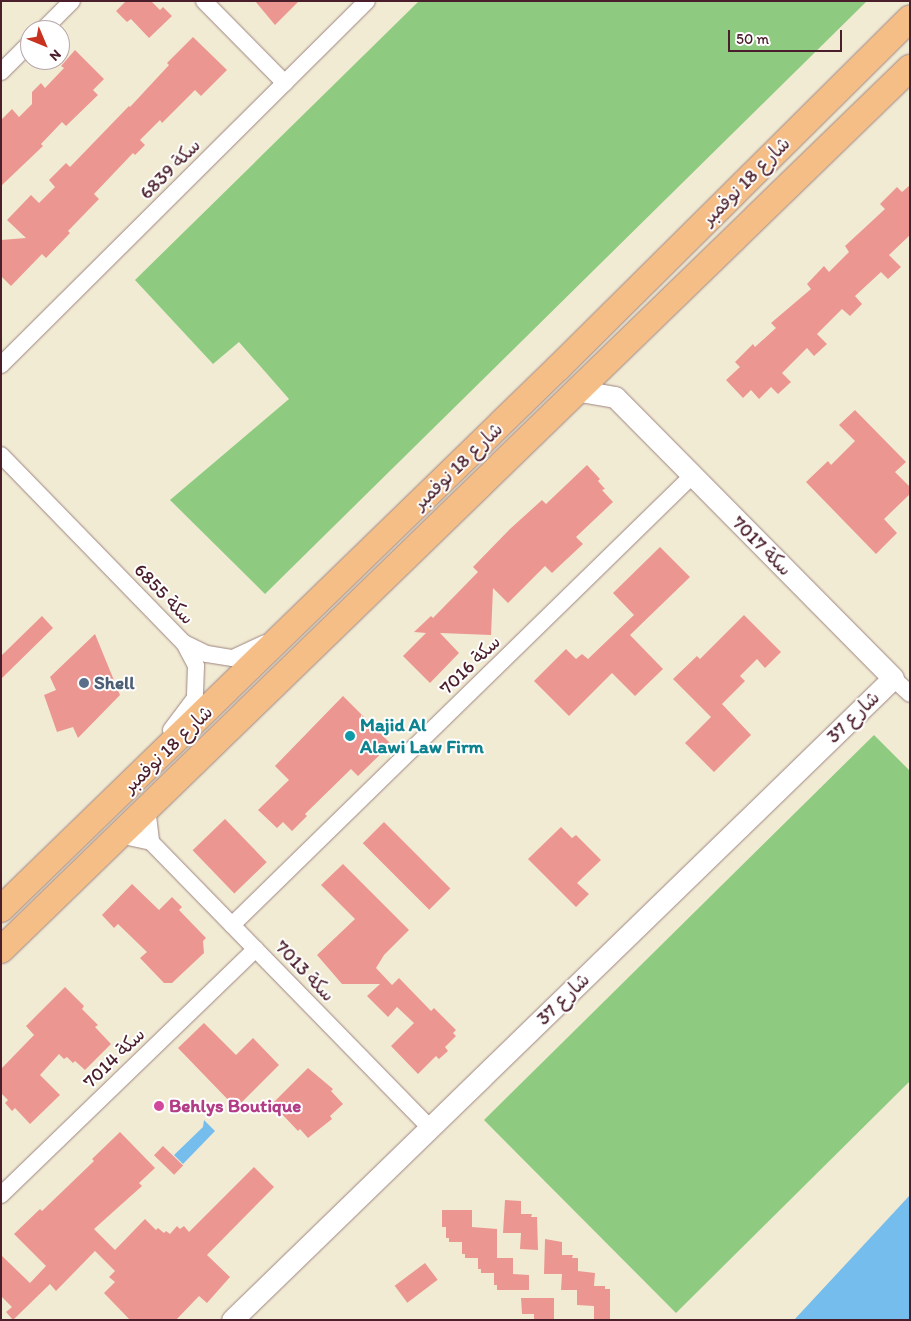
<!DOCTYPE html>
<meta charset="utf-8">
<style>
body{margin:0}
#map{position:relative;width:911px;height:1321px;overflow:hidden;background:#f2ebd4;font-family:Itim,"Playpen Sans Arabic",sans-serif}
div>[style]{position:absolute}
.green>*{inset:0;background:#8ecb80}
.water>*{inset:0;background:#75bded}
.building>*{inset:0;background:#ec9691;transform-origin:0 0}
.roads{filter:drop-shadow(0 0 1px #9e8580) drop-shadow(0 0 1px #9e8580)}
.minor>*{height:16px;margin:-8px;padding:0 8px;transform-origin:8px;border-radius:8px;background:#fff}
.tertiary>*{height:21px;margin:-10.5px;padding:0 10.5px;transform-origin:10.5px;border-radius:10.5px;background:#fff}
.primary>*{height:26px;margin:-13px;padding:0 13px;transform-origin:13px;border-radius:13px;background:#f6be87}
.dots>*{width:14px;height:14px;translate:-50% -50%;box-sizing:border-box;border:2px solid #fff;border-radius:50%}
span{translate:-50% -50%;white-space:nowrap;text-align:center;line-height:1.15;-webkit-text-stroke:4px #fff;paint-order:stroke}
.street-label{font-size:19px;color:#4a1f2b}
.service-label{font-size:19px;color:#4e5e75;font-weight:700}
.left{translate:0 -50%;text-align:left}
.culture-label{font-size:19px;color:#0d838f;font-weight:700}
.hotel-label{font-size:19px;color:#b23c85;font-weight:700}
.frame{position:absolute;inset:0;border:2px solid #4a1f2b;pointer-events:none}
.north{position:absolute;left:20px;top:20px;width:50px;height:50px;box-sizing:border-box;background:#fff;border:1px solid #b7a5aa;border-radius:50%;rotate:135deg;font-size:14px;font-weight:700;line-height:20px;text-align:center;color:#4a1f2b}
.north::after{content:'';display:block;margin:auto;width:18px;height:22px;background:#c8321e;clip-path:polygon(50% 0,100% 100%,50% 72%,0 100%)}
.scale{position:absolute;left:728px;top:30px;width:114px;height:22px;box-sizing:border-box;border:2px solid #4a1f2b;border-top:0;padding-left:6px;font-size:15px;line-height:18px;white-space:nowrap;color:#4a1f2b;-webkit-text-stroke:4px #fff;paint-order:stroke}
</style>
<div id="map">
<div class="green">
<i style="clip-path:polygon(419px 1px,867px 1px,265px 594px,170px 500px,289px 399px,239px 342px,213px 364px,135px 280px)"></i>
<i style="clip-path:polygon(874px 735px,910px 771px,910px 1081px,676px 1313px,484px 1120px)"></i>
</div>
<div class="water">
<i style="clip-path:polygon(204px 1120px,215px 1131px,183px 1164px,174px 1155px,203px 1127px)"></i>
<i style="clip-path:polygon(910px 1195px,910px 1320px,794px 1320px)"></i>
</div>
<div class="building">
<i style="clip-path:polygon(126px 1px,151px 1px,160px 10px,163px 7px,172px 16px,149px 38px,131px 19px,127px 22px,116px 11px)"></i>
<i style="clip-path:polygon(255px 1px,299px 1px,275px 25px)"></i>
<i style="clip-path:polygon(193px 37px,227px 70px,201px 96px,195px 90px,162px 123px,160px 120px,140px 140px,145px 145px,135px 155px,133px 153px,94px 194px,99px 199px,68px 231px,70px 233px,46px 258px,42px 254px,11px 286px,1px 276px,1px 240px,26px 238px,7px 220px,31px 195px,39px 203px,55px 187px,49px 180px,66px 163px,70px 167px,129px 106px,130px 107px,169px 65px,167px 63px)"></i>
<i style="clip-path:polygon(75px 50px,104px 79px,93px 90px,98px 95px,66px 126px,62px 122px,41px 144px,43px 146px,1px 186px,1px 120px,12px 109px,19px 117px,32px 104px,32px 92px,41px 83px,45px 88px,64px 68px,61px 66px)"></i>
<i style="clip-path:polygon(910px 185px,910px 235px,889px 255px,901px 267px,888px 279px,881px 272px,855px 296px,862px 304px,850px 316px,842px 309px,817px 334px,827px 344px,814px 356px,807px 348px,782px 373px,791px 382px,778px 394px,771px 387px,759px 399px,751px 390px,743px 398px,726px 380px,740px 367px,735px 362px,753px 344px,755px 347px,776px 328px,771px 323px,811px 289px,807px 284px,824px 266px,829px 272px,849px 252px,845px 246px,885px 209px,880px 204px,897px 187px,902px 192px)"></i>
<i style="clip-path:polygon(855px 410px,906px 462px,895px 472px,910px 487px,910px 494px,884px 519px,897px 533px,876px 554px,806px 482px,828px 461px,831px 465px,855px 441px,839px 425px)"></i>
<i style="clip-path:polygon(587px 465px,600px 479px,598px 481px,605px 489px,602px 490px,613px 502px,576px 537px,583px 544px,552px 573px,545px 566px,508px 603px,493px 588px,491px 635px,440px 633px,459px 653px,430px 683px,403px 656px,426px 633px,414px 632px,431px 616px,433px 618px,478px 572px,473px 567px,510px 529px,542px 500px,546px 504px)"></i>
<i style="clip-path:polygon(660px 547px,690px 577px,630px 635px,663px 669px,635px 696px,612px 673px,569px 716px,534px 681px,566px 649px,576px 659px,582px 654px,588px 659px,634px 615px,613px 593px)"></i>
<i style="clip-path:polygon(744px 615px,781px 652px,765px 668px,757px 659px,740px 676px,745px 681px,722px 704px,751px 735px,714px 772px,685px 743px,711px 717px,673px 679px,697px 656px,700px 659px)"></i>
<i style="clip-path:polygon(42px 616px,53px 628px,1px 679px,1px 656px)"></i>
<i style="clip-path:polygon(95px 634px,120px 695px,78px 738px,73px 727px,57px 732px,44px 695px,56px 690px,50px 677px)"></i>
<i style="clip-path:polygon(343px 696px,391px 744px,358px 776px,351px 769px,305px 814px,307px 816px,292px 831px,283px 822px,277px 828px,258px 810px,289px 780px,275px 766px)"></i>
<i style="left:225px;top:819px;width:60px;height:45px;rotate:46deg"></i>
<i style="left:384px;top:822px;width:94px;height:30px;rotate:45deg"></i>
<i style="clip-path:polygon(561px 827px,572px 838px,576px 835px,601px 860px,577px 883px,589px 894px,576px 907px,528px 859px)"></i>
<i style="clip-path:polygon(343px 864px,409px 930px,384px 955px,376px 968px,392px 985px,399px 978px,431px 1011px,434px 1008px,456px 1030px,453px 1033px,456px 1036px,445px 1047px,448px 1051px,439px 1059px,436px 1056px,418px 1074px,391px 1046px,414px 1023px,397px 1007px,388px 1017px,367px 996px,380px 984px,342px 984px,317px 955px,355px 919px,321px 885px)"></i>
<i style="clip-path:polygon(132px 884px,159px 910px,172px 897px,182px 907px,179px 910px,206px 938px,203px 941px,204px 953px,172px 983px,164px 983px,140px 958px,147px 952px,118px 924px,114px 928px,102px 915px)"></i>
<i style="clip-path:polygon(65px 987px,84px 1006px,82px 1009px,98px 1025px,95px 1027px,111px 1044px,85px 1070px,75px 1061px,73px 1063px,67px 1057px,64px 1059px,59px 1054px,40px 1075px,60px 1095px,30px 1124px,15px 1108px,12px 1111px,5px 1103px,8px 1100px,1px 1093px,1px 1069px,34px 1035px,26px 1026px)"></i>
<i style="clip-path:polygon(204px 1023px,236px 1055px,253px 1038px,279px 1065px,236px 1108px,178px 1048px)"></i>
<i style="clip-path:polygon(308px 1068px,333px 1089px,331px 1091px,343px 1104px,330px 1116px,332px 1119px,308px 1138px,300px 1129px,298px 1131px,280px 1112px,282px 1110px,274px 1102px)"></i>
<i style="clip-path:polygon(120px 1132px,155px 1168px,139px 1183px,142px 1186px,94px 1229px,115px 1250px,145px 1219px,156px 1230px,158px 1228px,164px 1233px,166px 1231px,170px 1234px,177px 1226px,180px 1229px,184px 1226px,189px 1232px,254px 1167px,274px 1187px,207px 1255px,230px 1277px,207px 1303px,199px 1296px,176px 1320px,130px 1320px,104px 1293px,115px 1282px,109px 1277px,115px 1271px,95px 1251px,56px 1291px,50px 1284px,13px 1320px,6px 1312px,12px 1307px,1px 1296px,1px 1255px,30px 1283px,46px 1266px,14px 1234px,40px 1209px,42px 1211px,94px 1161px,92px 1159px)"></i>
<i style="left:163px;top:1146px;width:28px;height:13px;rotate:44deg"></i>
<i style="clip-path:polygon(505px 1200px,521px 1201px,521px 1214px,532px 1214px,531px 1217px,537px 1217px,538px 1250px,520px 1249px,521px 1233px,503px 1233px)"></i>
<i style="clip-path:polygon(442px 1210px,472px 1210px,472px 1227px,497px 1229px,497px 1258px,513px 1258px,513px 1274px,529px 1275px,529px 1290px,497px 1290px,497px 1285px,494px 1285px,494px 1273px,481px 1273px,481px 1269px,478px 1269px,478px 1258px,465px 1258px,465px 1254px,462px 1254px,462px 1242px,449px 1242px,449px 1238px,446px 1238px,446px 1227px,442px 1227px)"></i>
<i style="clip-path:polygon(545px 1239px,562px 1242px,562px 1255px,573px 1255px,572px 1258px,578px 1258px,578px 1271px,595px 1273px,594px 1286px,605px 1286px,605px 1289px,610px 1289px,610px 1320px,594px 1320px,594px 1306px,577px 1305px,577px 1290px,561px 1290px,562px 1274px,544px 1274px)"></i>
<i style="left:425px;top:1263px;width:21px;height:38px;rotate:53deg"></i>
<i style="clip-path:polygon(521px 1298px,554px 1298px,554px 1320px,534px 1320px,534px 1314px,522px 1314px)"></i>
</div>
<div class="roads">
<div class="minor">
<i style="left:204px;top:1px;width:115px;rotate:45.4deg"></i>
<i style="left:43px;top:30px;width:41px;rotate:-45deg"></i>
<i style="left:1px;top:72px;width:41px;rotate:-45deg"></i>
<i style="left:1px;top:365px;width:516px;rotate:-44.84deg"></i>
<i style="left:1px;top:455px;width:262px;rotate:45.8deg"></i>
<i style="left:184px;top:643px;width:26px;rotate:62deg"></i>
<i style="left:196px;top:666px;width:32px;rotate:92deg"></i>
<i style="left:195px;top:698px;width:40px;rotate:127deg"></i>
<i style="left:184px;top:643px;width:25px;rotate:26deg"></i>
<i style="left:207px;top:654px;width:26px;rotate:9deg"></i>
<i style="left:233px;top:658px;width:35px;rotate:-25deg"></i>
<i style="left:893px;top:678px;width:23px;rotate:43deg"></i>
<i style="left:147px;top:808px;width:34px;rotate:83deg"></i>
<i style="left:119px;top:835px;width:33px;rotate:12deg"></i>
<i style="left:151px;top:842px;width:400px;rotate:45.7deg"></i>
<i style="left:232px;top:925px;width:644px;rotate:-44.31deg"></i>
<i style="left:1px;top:1195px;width:354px;rotate:-44deg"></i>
</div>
<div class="tertiary">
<i style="left:232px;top:1320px;width:921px;rotate:-44.16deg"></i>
<i style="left:893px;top:678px;width:395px;rotate:-134.7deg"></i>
<i style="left:615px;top:397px;width:40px;rotate:-170deg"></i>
</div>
<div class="primary">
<i style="left:1px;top:909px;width:776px;rotate:-44.17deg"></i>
<i style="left:558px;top:368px;width:496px;rotate:-44.8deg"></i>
<i style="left:1px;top:950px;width:1267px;rotate:-44.14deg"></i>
</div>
</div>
<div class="dots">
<i style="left:84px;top:683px;background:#5c6f8a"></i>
<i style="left:350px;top:736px;background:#0f9aa8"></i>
<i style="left:159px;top:1106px;background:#d1479c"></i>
</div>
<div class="street-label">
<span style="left:170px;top:169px;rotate:-45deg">سكة 6839</span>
<span style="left:746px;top:181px;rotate:-45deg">شارع 18 نوفمبر</span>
<span style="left:458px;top:466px;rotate:-44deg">شارع 18 نوفمبر</span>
<span style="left:762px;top:546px;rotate:45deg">سكة 7017</span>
<span style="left:164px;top:594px;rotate:46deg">سكة 6855</span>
<span style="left:470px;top:665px;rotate:-44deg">سكة 7016</span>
<span style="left:853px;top:717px;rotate:-44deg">شارع 37</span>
<span style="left:168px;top:749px;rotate:-44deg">شارع 18 نوفمبر</span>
<span style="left:305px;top:971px;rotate:46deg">سكة 7013</span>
<span style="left:563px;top:999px;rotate:-44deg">شارع 37</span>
<span style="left:114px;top:1058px;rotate:-44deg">سكة 7014</span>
</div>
<div class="service-label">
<span class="left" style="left:94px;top:683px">Shell</span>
</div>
<div class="culture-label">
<span class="left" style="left:360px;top:736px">Majid Al<br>Alawi Law Firm</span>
</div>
<div class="hotel-label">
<span class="left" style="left:169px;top:1106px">Behlys Boutique</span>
</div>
<div class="frame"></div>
<div class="north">N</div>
<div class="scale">50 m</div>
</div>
